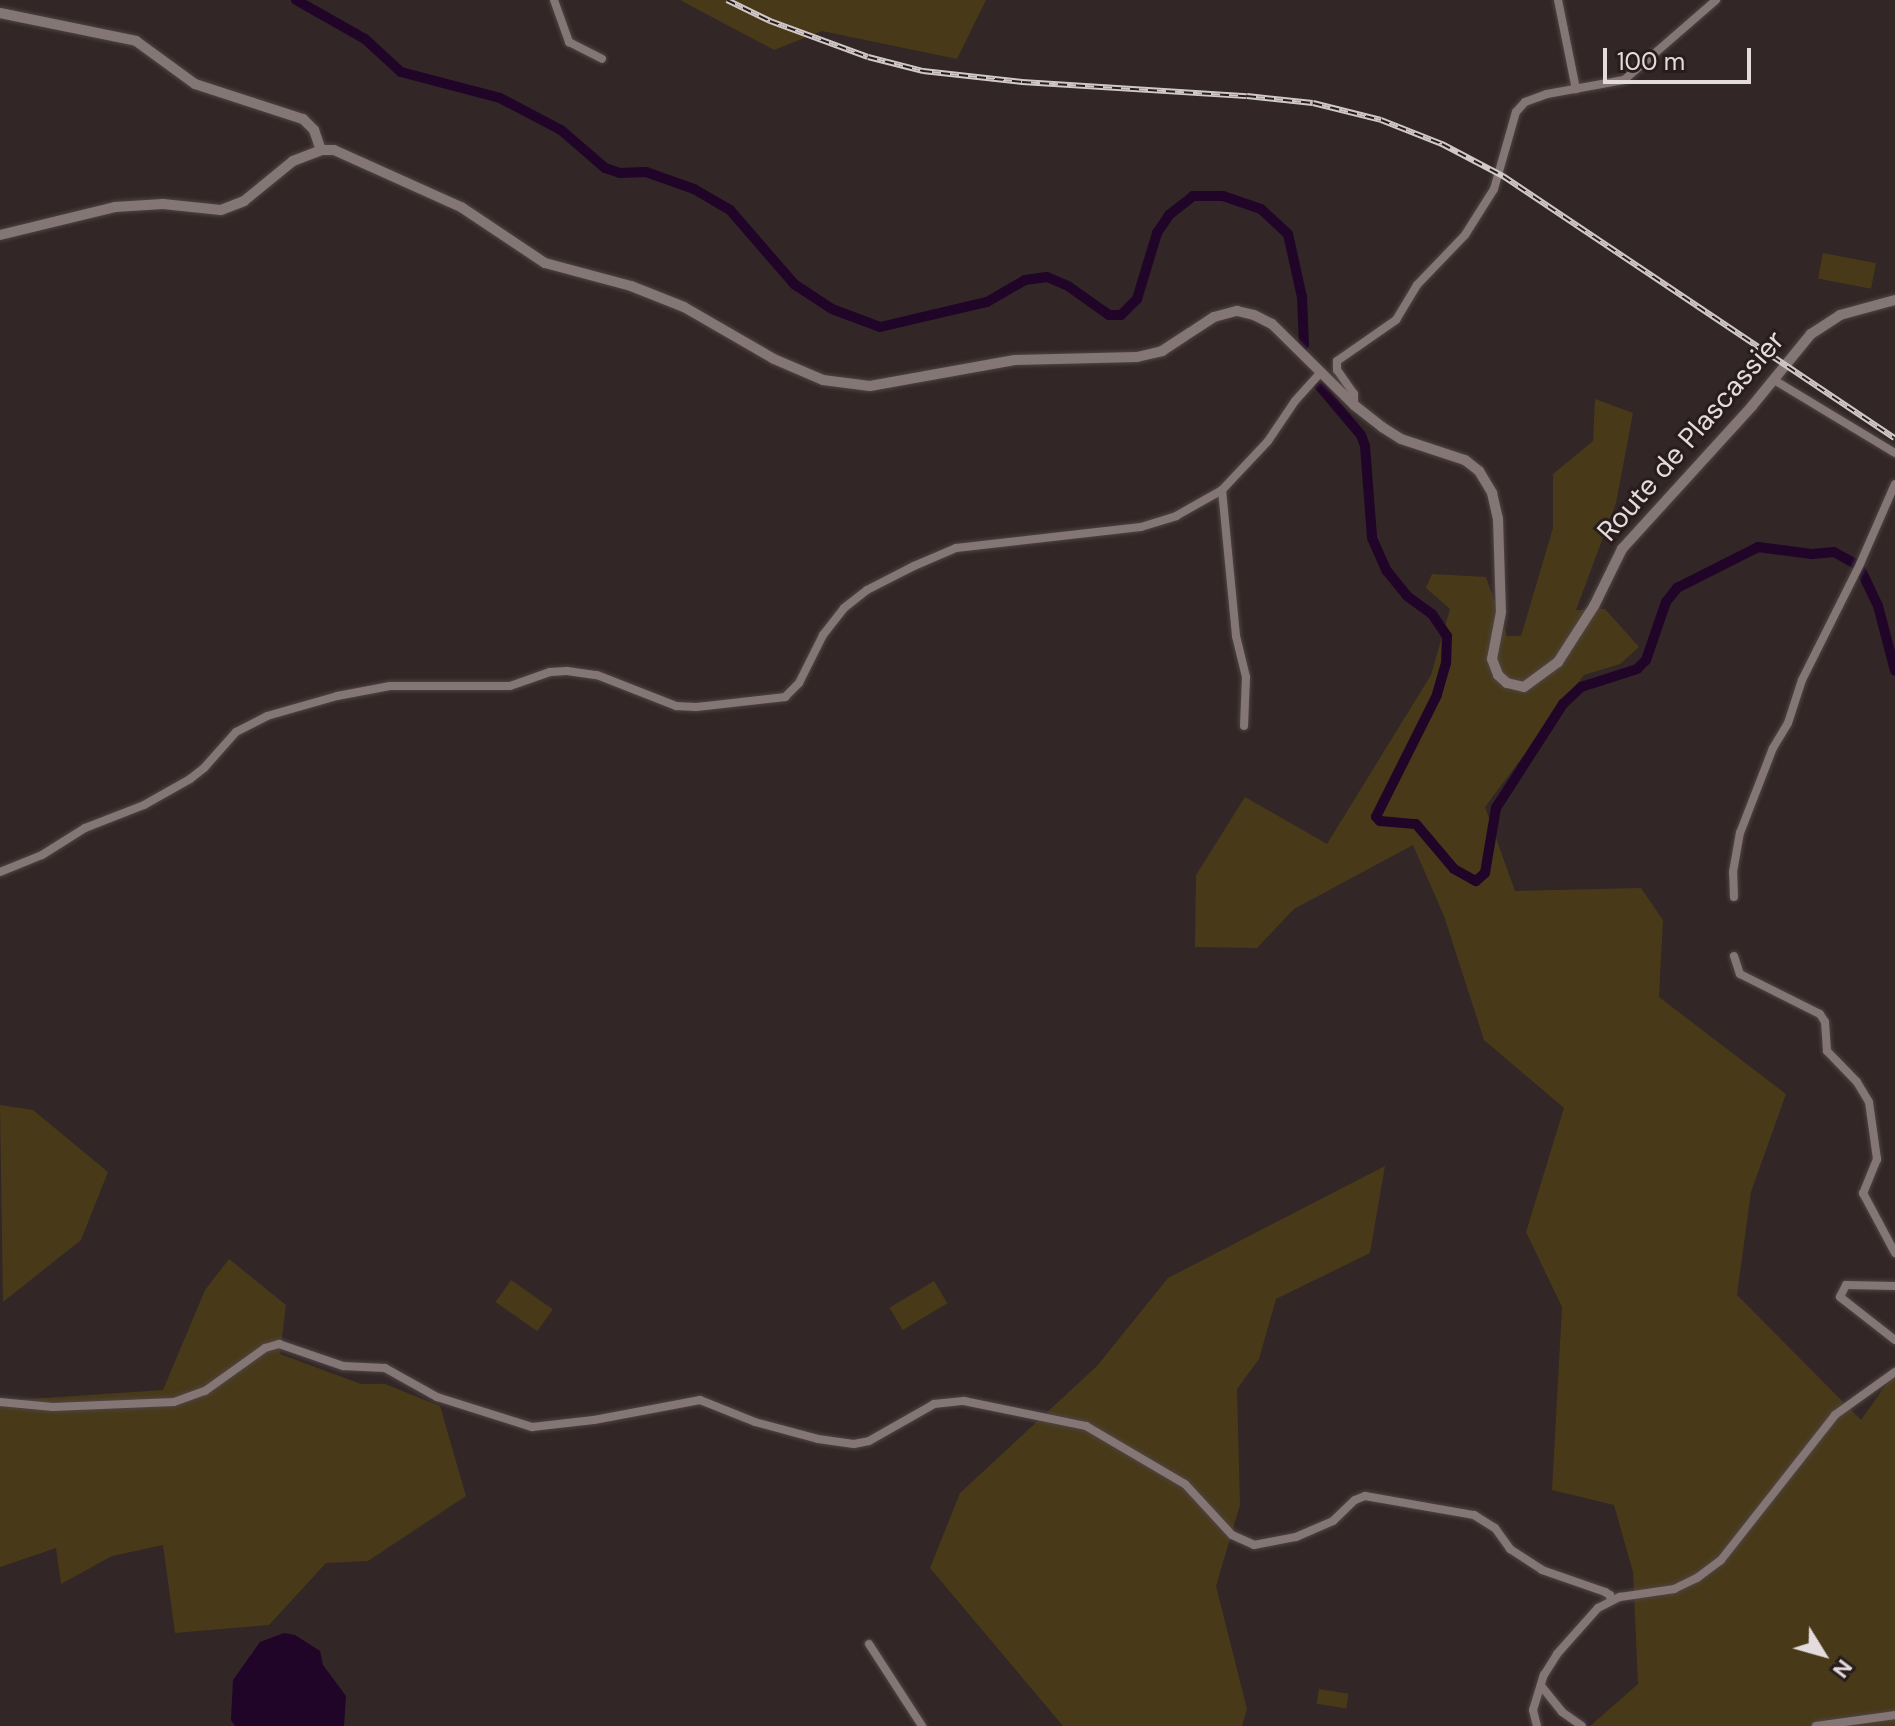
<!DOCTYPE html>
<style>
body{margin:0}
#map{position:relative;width:1895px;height:1726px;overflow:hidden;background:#322626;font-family:"DM Sans",sans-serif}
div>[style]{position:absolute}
.green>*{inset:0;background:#483a18;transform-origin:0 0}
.water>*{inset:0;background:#200528}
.canal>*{height:10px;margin:-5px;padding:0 5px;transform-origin:5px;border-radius:5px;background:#200528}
.roads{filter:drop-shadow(0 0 2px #4f4444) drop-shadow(0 0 2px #4f4444)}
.minor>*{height:8px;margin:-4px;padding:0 4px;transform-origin:4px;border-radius:4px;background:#857676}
.tertiary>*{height:10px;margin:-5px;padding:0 5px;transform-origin:5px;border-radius:5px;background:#857676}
.rail>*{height:6px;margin-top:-3px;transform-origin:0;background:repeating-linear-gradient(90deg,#281d1c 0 9px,#d1c9c9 0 18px);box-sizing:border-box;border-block:2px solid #d1c9c9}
span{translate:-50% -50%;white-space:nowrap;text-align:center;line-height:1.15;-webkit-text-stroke:6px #281d1c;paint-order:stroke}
.street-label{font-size:28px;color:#e4dcdc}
.north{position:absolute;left:1783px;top:1614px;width:80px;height:80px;-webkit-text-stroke:6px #281d1c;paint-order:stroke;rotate:127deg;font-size:22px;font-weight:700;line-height:32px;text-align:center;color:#e4dcdc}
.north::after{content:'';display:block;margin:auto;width:28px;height:36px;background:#e4dcdc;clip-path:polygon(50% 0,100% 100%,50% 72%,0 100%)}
.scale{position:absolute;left:1603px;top:48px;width:148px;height:36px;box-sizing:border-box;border:4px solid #e4dcdc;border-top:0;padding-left:10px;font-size:24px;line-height:28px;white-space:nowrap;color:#e4dcdc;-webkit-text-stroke:6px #281d1c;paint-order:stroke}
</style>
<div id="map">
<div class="green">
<i style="clip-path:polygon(680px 0,986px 0,957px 59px,822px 31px,774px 50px)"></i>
<i style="left:1823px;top:253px;width:54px;height:26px;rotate:11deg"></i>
<i style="clip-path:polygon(1595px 399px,1633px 413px,1616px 503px,1576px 610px,1605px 609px,1639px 647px,1620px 664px,1584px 675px,1485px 807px,1515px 891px,1641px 888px,1663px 920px,1659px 997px,1786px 1094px,1751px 1192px,1737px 1295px,1861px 1420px,1895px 1372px,1895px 1726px,1590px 1726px,1638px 1684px,1633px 1572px,1614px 1505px,1552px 1490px,1562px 1307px,1526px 1232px,1564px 1108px,1484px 1040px,1444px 916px,1413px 845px,1294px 909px,1257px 948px,1195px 947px,1196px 875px,1245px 797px,1327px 844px,1431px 675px,1450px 609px,1426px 588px,1432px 574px,1486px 577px,1507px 636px,1521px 636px,1553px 528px,1553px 474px,1593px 441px)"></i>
<i style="clip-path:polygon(0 1105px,33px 1110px,108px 1172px,81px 1240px,3px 1302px)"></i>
<i style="clip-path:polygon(1385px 1166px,1370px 1253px,1276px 1299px,1259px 1359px,1237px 1389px,1240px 1505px,1216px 1586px,1247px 1709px,1242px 1726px,1063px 1726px,930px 1568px,960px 1493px,1097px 1366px,1168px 1278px)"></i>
<i style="clip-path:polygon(229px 1259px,286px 1305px,280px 1354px,361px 1384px,385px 1384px,440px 1406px,466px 1496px,368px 1561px,326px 1563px,269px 1625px,175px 1633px,163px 1545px,112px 1556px,61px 1584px,56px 1548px,0 1567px,0 1401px,163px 1390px,205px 1290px)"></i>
<i style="left:511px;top:1280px;width:51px;height:27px;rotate:35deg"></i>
<i style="left:934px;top:1281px;width:26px;height:52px;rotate:59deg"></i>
<i style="left:1319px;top:1689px;width:30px;height:15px;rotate:9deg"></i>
</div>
<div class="water">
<i style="clip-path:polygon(284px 1633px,295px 1635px,320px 1651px,323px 1665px,346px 1696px,344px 1726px,235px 1726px,231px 1720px,233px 1680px,260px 1642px)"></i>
</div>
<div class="canal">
<i style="left:296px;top:0;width:79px;rotate:29.5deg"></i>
<i style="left:365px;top:39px;width:49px;rotate:42.5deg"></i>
<i style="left:401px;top:72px;width:102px;rotate:14.7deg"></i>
<i style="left:500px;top:98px;width:69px;rotate:27.7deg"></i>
<i style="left:561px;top:130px;width:58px;rotate:40.8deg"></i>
<i style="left:605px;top:168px;width:16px;rotate:18deg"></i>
<i style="left:620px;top:173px;width:26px;rotate:-2deg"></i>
<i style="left:646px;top:172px;width:51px;rotate:19.5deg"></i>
<i style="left:694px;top:189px;width:42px;rotate:30.3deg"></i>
<i style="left:730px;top:210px;width:98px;rotate:49.1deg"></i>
<i style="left:794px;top:284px;width:45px;rotate:33.3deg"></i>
<i style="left:832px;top:309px;width:51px;rotate:20.6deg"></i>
<i style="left:880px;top:327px;width:110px;rotate:-13.2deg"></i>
<i style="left:987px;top:302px;width:44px;rotate:-30.1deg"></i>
<i style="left:1025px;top:280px;width:22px;rotate:-8deg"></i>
<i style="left:1047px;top:277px;width:23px;rotate:23deg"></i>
<i style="left:1068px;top:286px;width:50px;rotate:35.3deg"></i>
<i style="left:1109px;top:315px;width:12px"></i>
<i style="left:1121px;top:315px;width:23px;rotate:-45deg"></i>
<i style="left:1137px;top:299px;width:69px;rotate:-73.1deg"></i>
<i style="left:1157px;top:233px;width:22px;rotate:-56deg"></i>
<i style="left:1169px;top:215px;width:31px;rotate:-38deg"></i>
<i style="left:1193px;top:196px;width:30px"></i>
<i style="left:1223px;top:196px;width:40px;rotate:18.9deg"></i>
<i style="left:1261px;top:209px;width:37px;rotate:43deg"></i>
<i style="left:1288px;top:234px;width:65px;rotate:77.5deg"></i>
<i style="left:1302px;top:297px;width:48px;rotate:87.6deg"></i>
<i style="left:1317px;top:383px;width:68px;rotate:49.8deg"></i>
<i style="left:1361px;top:435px;width:12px;rotate:70deg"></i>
<i style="left:1365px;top:446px;width:92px;rotate:85.6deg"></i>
<i style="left:1372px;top:538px;width:36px;rotate:66deg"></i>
<i style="left:1387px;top:571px;width:32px;rotate:51deg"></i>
<i style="left:1407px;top:596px;width:31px;rotate:36deg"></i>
<i style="left:1432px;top:614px;width:27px;rotate:56deg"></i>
<i style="left:1447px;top:636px;width:27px;rotate:92deg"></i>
<i style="left:1446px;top:663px;width:33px;rotate:106deg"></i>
<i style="left:1437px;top:695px;width:136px;rotate:116.6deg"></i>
<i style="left:1376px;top:817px;width:6px;rotate:45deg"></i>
<i style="left:1380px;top:821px;width:36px;rotate:5deg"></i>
<i style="left:1416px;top:824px;width:59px;rotate:49.8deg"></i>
<i style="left:1454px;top:869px;width:25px;rotate:29deg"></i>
<i style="left:1476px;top:881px;width:12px;rotate:-42deg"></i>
<i style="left:1485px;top:873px;width:66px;rotate:-80.4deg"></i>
<i style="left:1496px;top:808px;width:124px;rotate:-57.2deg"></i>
<i style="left:1563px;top:704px;width:25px;rotate:-43deg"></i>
<i style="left:1581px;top:687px;width:59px;rotate:-17.8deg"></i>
<i style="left:1637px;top:669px;width:13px;rotate:-45deg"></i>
<i style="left:1646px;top:660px;width:61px;rotate:-71deg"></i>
<i style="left:1666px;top:602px;width:18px;rotate:-52deg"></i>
<i style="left:1677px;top:588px;width:91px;rotate:-26.8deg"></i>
<i style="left:1758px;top:547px;width:54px;rotate:7.4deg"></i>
<i style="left:1812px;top:554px;width:22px;rotate:-5deg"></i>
<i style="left:1834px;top:552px;width:26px;rotate:29deg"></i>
<i style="left:1860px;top:568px;width:42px;rotate:64.7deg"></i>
<i style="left:1878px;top:606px;width:67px;rotate:75.3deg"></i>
</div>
<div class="roads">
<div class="minor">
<i style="left:554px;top:0;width:45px;rotate:70.3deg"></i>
<i style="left:569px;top:42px;width:37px;rotate:27deg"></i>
<i style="left:1558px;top:0;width:91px;rotate:78.6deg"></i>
<i style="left:1774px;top:380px;width:141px;rotate:31.1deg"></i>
<i style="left:1354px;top:405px;width:11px;rotate:-90deg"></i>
<i style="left:1354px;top:394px;width:29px;rotate:-125deg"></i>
<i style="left:1337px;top:370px;width:9px;rotate:-90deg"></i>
<i style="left:1337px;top:361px;width:72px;rotate:-34.8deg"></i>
<i style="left:1396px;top:320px;width:41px;rotate:-59deg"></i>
<i style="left:1417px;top:285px;width:69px;rotate:-46.2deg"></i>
<i style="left:1465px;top:235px;width:54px;rotate:-57.8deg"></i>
<i style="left:1494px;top:189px;width:80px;rotate:-74.1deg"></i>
<i style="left:1516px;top:112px;width:13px;rotate:-48deg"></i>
<i style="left:1525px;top:102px;width:23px;rotate:-20deg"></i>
<i style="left:1547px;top:94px;width:78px;rotate:-10.3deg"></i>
<i style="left:1624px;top:80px;width:122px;rotate:-41deg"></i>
<i style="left:1222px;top:490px;width:147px;rotate:84.5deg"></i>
<i style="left:1236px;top:636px;width:42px;rotate:76.3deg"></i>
<i style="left:1246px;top:677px;width:49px;rotate:92.3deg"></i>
<i style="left:0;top:872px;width:45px;rotate:-22deg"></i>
<i style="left:42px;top:855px;width:51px;rotate:-32.1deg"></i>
<i style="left:85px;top:828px;width:63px;rotate:-21.3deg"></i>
<i style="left:144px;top:805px;width:53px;rotate:-29.5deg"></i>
<i style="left:190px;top:779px;width:18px;rotate:-38deg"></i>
<i style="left:204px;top:768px;width:48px;rotate:-48.4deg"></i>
<i style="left:236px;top:732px;width:35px;rotate:-27deg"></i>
<i style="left:267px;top:716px;width:73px;rotate:-15.9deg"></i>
<i style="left:337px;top:696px;width:54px;rotate:-10.7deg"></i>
<i style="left:390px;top:686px;width:120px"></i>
<i style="left:510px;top:686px;width:42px;rotate:-19.3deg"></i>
<i style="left:550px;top:672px;width:17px;rotate:-3deg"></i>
<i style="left:567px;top:671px;width:30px;rotate:8deg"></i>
<i style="left:597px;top:675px;width:85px;rotate:21.4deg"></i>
<i style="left:676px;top:706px;width:20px;rotate:3deg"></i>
<i style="left:696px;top:707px;width:90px;rotate:-6.4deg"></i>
<i style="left:785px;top:697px;width:20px;rotate:-45deg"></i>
<i style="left:799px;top:683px;width:54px;rotate:-63.4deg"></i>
<i style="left:823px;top:635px;width:34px;rotate:-52deg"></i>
<i style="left:844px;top:608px;width:29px;rotate:-38deg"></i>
<i style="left:867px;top:590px;width:53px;rotate:-27.1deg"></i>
<i style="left:914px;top:566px;width:46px;rotate:-23.2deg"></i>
<i style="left:956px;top:548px;width:186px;rotate:-6.5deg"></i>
<i style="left:1141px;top:527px;width:37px;rotate:-17deg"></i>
<i style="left:1176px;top:516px;width:53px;rotate:-29.5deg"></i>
<i style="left:1222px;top:490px;width:67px;rotate:-46.8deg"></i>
<i style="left:1268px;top:441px;width:48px;rotate:-56deg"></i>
<i style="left:1295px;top:401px;width:39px;rotate:-48deg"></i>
<i style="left:1734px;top:897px;width:25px;rotate:-92deg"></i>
<i style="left:1733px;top:872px;width:40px;rotate:-80deg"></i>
<i style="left:1740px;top:833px;width:91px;rotate:-68.8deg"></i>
<i style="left:1773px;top:748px;width:29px;rotate:-59deg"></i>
<i style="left:1788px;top:723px;width:45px;rotate:-72deg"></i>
<i style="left:1802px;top:680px;width:130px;rotate:-63.4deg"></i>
<i style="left:1860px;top:564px;width:87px;rotate:-66.4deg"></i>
<i style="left:1734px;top:956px;width:19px;rotate:72deg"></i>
<i style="left:1740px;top:974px;width:89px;rotate:26.6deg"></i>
<i style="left:1820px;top:1014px;width:9px;rotate:58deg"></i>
<i style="left:1825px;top:1022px;width:29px;rotate:86deg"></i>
<i style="left:1827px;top:1051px;width:43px;rotate:45.9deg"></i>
<i style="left:1857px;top:1082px;width:23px;rotate:59deg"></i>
<i style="left:1869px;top:1102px;width:58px;rotate:82deg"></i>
<i style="left:1877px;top:1159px;width:37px;rotate:112deg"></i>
<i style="left:1863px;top:1193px;width:68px;rotate:61.9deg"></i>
<i style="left:1895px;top:1286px;width:49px;rotate:-178.8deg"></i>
<i style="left:1846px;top:1285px;width:13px;rotate:117deg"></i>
<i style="left:1840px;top:1297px;width:70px;rotate:38deg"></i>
<i style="left:0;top:1402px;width:53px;rotate:5.4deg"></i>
<i style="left:53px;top:1407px;width:121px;rotate:-2.4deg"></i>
<i style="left:174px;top:1402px;width:33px;rotate:-20deg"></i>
<i style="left:205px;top:1391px;width:74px;rotate:-35.6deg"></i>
<i style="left:265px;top:1348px;width:15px;rotate:-16deg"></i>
<i style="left:279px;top:1344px;width:68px;rotate:19deg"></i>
<i style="left:343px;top:1366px;width:42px;rotate:2.7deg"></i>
<i style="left:385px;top:1368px;width:60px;rotate:29.1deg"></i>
<i style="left:437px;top:1397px;width:100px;rotate:17.5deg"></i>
<i style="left:532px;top:1427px;width:62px;rotate:-6.4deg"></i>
<i style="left:594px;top:1420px;width:108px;rotate:-10.7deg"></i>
<i style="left:700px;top:1400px;width:59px;rotate:21.8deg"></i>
<i style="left:755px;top:1422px;width:65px;rotate:15.1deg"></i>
<i style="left:818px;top:1439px;width:36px;rotate:8deg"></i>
<i style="left:854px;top:1444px;width:15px;rotate:-11deg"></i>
<i style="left:869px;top:1441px;width:75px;rotate:-29.6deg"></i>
<i style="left:934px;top:1404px;width:30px;rotate:-6deg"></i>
<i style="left:964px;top:1401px;width:125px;rotate:11.6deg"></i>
<i style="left:1086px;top:1426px;width:115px;rotate:30.4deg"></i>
<i style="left:1185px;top:1484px;width:69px;rotate:47.3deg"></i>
<i style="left:1232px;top:1535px;width:24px;rotate:24deg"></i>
<i style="left:1254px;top:1545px;width:43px;rotate:-10.8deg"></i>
<i style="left:1296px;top:1537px;width:40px;rotate:-23.4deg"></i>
<i style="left:1333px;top:1521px;width:30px;rotate:-44deg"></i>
<i style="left:1355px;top:1500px;width:11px;rotate:-22deg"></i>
<i style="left:1365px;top:1496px;width:111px;rotate:9.9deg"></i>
<i style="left:1474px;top:1515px;width:25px;rotate:32deg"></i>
<i style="left:1495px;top:1528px;width:26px;rotate:54deg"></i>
<i style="left:1510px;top:1549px;width:38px;rotate:33deg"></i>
<i style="left:1542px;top:1570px;width:67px;rotate:19.2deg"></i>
<i style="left:1605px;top:1592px;width:6px;rotate:31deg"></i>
<i style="left:1610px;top:1595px;width:6px;rotate:81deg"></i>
<i style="left:869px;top:1644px;width:98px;rotate:57.1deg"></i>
<i style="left:1542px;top:1687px;width:32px;rotate:51deg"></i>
<i style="left:1562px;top:1712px;width:24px;rotate:35deg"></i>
<i style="left:1537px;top:1726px;width:16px;rotate:-104deg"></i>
<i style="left:1533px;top:1710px;width:37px;rotate:-73deg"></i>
<i style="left:1544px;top:1675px;width:25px;rotate:-58deg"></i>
<i style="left:1557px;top:1654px;width:62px;rotate:-48.3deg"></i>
<i style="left:1598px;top:1608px;width:25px;rotate:-27deg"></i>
<i style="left:1620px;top:1597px;width:55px;rotate:-8.4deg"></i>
<i style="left:1674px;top:1589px;width:25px;rotate:-26deg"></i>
<i style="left:1697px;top:1578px;width:30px;rotate:-37deg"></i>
<i style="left:1721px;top:1560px;width:184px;rotate:-51.8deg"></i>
<i style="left:1835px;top:1415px;width:74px;rotate:-35.6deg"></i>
<i style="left:1816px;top:1726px;width:80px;rotate:-7.9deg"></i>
</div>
<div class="tertiary">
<i style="left:0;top:13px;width:139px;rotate:11.6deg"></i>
<i style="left:136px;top:41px;width:73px;rotate:36.1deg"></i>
<i style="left:195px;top:84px;width:114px;rotate:18deg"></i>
<i style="left:303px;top:119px;width:16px;rotate:45deg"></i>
<i style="left:314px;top:130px;width:21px;rotate:71deg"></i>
<i style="left:0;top:235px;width:118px;rotate:-13.7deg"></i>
<i style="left:115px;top:207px;width:48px;rotate:-3.6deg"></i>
<i style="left:163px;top:204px;width:58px;rotate:5.9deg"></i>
<i style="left:221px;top:210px;width:25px;rotate:-21deg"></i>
<i style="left:244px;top:201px;width:63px;rotate:-39.2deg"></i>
<i style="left:293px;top:161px;width:30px;rotate:-21deg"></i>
<i style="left:321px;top:150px;width:13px"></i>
<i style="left:334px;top:150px;width:139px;rotate:24.2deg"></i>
<i style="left:461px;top:207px;width:101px;rotate:33.7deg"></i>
<i style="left:545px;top:263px;width:89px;rotate:15deg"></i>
<i style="left:631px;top:286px;width:57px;rotate:21.6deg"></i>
<i style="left:684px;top:307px;width:104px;rotate:30deg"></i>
<i style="left:774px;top:359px;width:53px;rotate:23.2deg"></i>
<i style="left:823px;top:380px;width:47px;rotate:7.3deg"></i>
<i style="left:870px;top:386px;width:147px;rotate:-10.2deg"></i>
<i style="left:1015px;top:360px;width:122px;rotate:-1.4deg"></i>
<i style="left:1137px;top:357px;width:26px;rotate:-13deg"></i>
<i style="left:1162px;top:351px;width:62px;rotate:-33.2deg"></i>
<i style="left:1214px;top:317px;width:24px;rotate:-15deg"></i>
<i style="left:1237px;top:311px;width:17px;rotate:13deg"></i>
<i style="left:1254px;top:315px;width:20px;rotate:27deg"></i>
<i style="left:1272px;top:324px;width:115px;rotate:44.6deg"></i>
<i style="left:1354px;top:405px;width:36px;rotate:38deg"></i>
<i style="left:1382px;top:427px;width:22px;rotate:32deg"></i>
<i style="left:1401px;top:439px;width:67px;rotate:18.2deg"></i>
<i style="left:1465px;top:460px;width:18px;rotate:38deg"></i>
<i style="left:1479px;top:471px;width:26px;rotate:59deg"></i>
<i style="left:1492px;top:493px;width:27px;rotate:77deg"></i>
<i style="left:1498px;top:519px;width:93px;rotate:88.2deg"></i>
<i style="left:1501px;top:612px;width:48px;rotate:100.8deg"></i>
<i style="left:1492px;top:659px;width:17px;rotate:69deg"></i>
<i style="left:1498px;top:675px;width:12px;rotate:42deg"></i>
<i style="left:1507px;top:683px;width:17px;rotate:13deg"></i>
<i style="left:1524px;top:687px;width:42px;rotate:-36.3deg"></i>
<i style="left:1558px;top:662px;width:67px;rotate:-57.3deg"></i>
<i style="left:1594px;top:606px;width:64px;rotate:-63.8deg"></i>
<i style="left:1622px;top:549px;width:193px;rotate:-47.7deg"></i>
<i style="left:1752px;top:406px;width:93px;rotate:-50.7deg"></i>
<i style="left:1811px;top:334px;width:35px;rotate:-33deg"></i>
<i style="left:1840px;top:315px;width:57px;rotate:-15.3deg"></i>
</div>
</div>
<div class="rail">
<i style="left:727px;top:0;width:48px;rotate:26deg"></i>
<i style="left:770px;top:21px;width:104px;rotate:20.2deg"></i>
<i style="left:868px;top:57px;width:57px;rotate:14.3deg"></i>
<i style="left:923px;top:71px;width:100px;rotate:6.3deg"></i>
<i style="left:1022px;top:82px;width:225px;rotate:3.6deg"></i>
<i style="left:1247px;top:96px;width:66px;rotate:6.1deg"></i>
<i style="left:1313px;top:103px;width:70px;rotate:14deg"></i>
<i style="left:1381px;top:120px;width:66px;rotate:21.5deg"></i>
<i style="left:1442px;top:144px;width:69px;rotate:27.7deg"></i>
<i style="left:1503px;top:176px;width:471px;rotate:33.8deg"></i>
</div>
<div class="street-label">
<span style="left:1691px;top:436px;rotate:-49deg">Route de Plascassier</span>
</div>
<div class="north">N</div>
<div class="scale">100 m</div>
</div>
